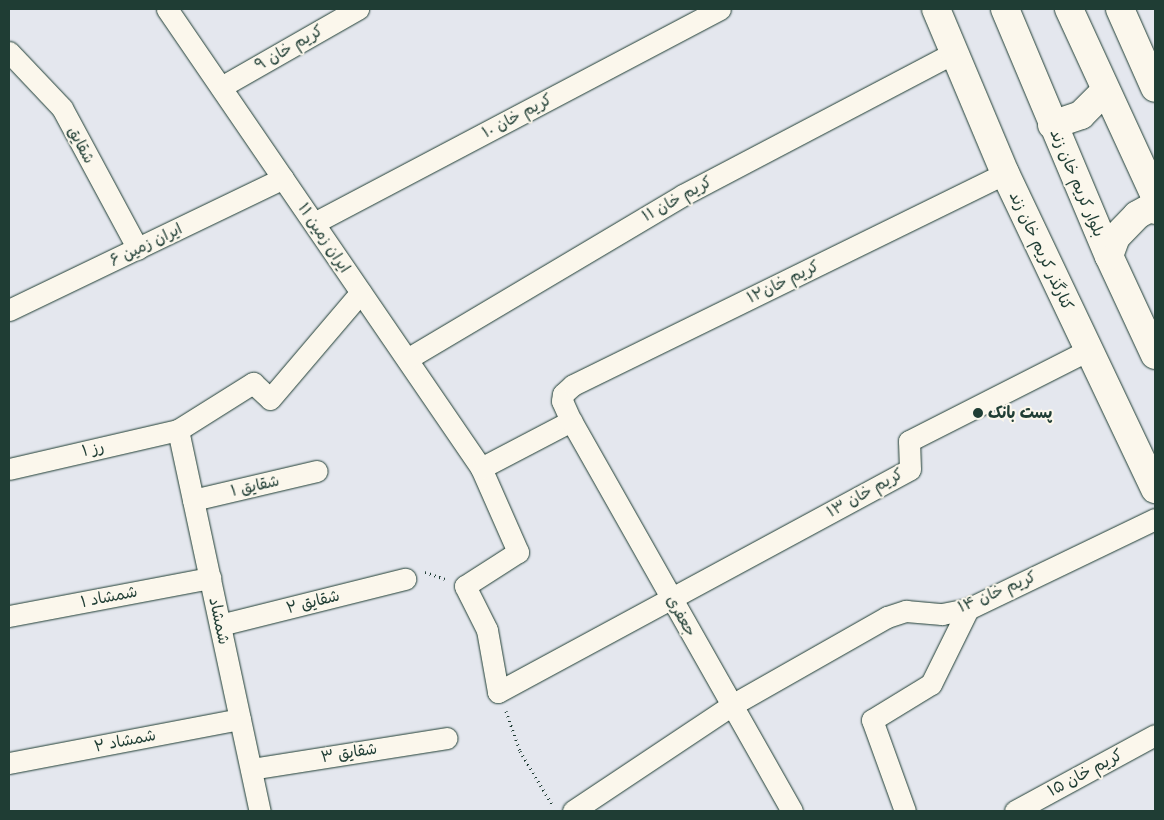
<!DOCTYPE html>
<meta charset="utf-8">
<style>
body{margin:0}
#map{position:relative;width:1164px;height:820px;overflow:hidden;background:#e4e7ee;font-family:Sriracha,"Playpen Sans Arabic",sans-serif}
div>[style]{position:absolute}
.path>*{height:3px;margin-top:-1.5px;transform-origin:0;background:repeating-linear-gradient(90deg,#1f3d34 0 1px,transparent 0 5px)}
.roads{filter:drop-shadow(0 0 1px #1f3d34) drop-shadow(0 0 1px #1f3d34)}
.street>*{height:21px;margin:-10.5px;padding:0 10.5px;transform-origin:10.5px;border-radius:10.5px;background:#fbf7ec}
.secondary>*{height:28px;margin:-14px;padding:0 14px;transform-origin:14px;border-radius:14px;background:#fbf7ec}
.dots>*{width:14px;height:14px;translate:-50% -50%;box-sizing:border-box;border:2px solid #fbf7ec;border-radius:50%}
span{translate:-50% -50%;white-space:nowrap;text-align:center;line-height:1.15;-webkit-text-stroke:4px #fbf7ec;paint-order:stroke}
.street-label{font-size:16px;color:#1f3d34}
.poi-label{font-size:16px;color:#1f3d34;font-weight:700}
.left{translate:0 -50%;text-align:left}
.frame{position:absolute;inset:0;border:10px solid #1f3d34;pointer-events:none}
</style>
<div id="map">
<div class="path">
<i style="left:425px;top:572px;width:21px;rotate:19deg"></i>
<i style="left:506px;top:711px;width:42px;rotate:70.7deg"></i>
<i style="left:520px;top:751px;width:64px;rotate:59deg"></i>
</div>
<div class="roads">
<div class="street">
<i style="left:167px;top:9px;width:556px;rotate:55.62deg"></i>
<i style="left:481px;top:468px;width:92px;rotate:66.2deg"></i>
<i style="left:518px;top:552px;width:63px;rotate:147.3deg"></i>
<i style="left:465px;top:586px;width:49px;rotate:63.4deg"></i>
<i style="left:487px;top:630px;width:63px;rotate:79.9deg"></i>
<i style="left:498px;top:692px;width:468px;rotate:-28.4deg"></i>
<i style="left:910px;top:469px;width:28px;rotate:-92deg"></i>
<i style="left:909px;top:441px;width:201px;rotate:-26.9deg"></i>
<i style="left:9px;top:52px;width:77px;rotate:46.6deg"></i>
<i style="left:62px;top:108px;width:160px;rotate:61.7deg"></i>
<i style="left:221px;top:87px;width:158px;rotate:-29.7deg"></i>
<i style="left:314px;top:223px;width:459px;rotate:-27.8deg"></i>
<i style="left:9px;top:310px;width:304px;rotate:-25.7deg"></i>
<i style="left:407px;top:359px;width:321px;rotate:-30.7deg"></i>
<i style="left:683px;top:195px;width:307px;rotate:-27.7deg"></i>
<i style="left:178px;top:430px;width:390px;rotate:77.9deg"></i>
<i style="left:481px;top:468px;width:102px;rotate:-27.6deg"></i>
<i style="left:9px;top:469px;width:173px;rotate:-13deg"></i>
<i style="left:178px;top:430px;width:89px;rotate:-32.1deg"></i>
<i style="left:253px;top:383px;width:23px;rotate:43deg"></i>
<i style="left:270px;top:399px;width:140px;rotate:-49.6deg"></i>
<i style="left:193px;top:500px;width:127px;rotate:-13.2deg"></i>
<i style="left:9px;top:616px;width:205px;rotate:-10.7deg"></i>
<i style="left:220px;top:625px;width:191px;rotate:-14deg"></i>
<i style="left:9px;top:763px;width:235px;rotate:-10.8deg"></i>
<i style="left:251px;top:769px;width:198px;rotate:-9deg"></i>
<i style="left:573px;top:811px;width:191px;rotate:-33.7deg"></i>
<i style="left:732px;top:705px;width:178px;rotate:-29.6deg"></i>
<i style="left:887px;top:617px;width:20px;rotate:-18deg"></i>
<i style="left:906px;top:611px;width:36px;rotate:5deg"></i>
<i style="left:942px;top:614px;width:26px;rotate:-11deg"></i>
<i style="left:968px;top:609px;width:208px;rotate:-25.7deg"></i>
<i style="left:792px;top:811px;width:448px;rotate:-119.5deg"></i>
<i style="left:571px;top:421px;width:22px;rotate:-114deg"></i>
<i style="left:562px;top:401px;width:7px;rotate:-82deg"></i>
<i style="left:563px;top:394px;width:13px;rotate:-42deg"></i>
<i style="left:573px;top:385px;width:481px;rotate:-26.1deg"></i>
<i style="left:905px;top:811px;width:97px;rotate:-109.9deg"></i>
<i style="left:872px;top:720px;width:69px;rotate:-31.4deg"></i>
<i style="left:931px;top:684px;width:84px;rotate:-63.7deg"></i>
<i style="left:1015px;top:811px;width:159px;rotate:-28.5deg"></i>
</div>
<div class="secondary">
<i style="left:936px;top:9px;width:178px;rotate:67.2deg"></i>
<i style="left:1005px;top:173px;width:350px;rotate:64.6deg"></i>
<i style="left:1005px;top:9px;width:268px;rotate:67.2deg"></i>
<i style="left:1109px;top:256px;width:109px;rotate:65.1deg"></i>
<i style="left:1069px;top:9px;width:206px;rotate:65.3deg"></i>
<i style="left:1120px;top:9px;width:86px;rotate:66.1deg"></i>
<i style="left:1052px;top:125px;width:31px;rotate:-19deg"></i>
<i style="left:1081px;top:115px;width:34px;rotate:-45deg"></i>
<i style="left:1109px;top:256px;width:20px;rotate:-70deg"></i>
<i style="left:1116px;top:237px;width:30px;rotate:-46deg"></i>
<i style="left:1137px;top:215px;width:15px;rotate:-28deg"></i>
<i style="left:1150px;top:208px;width:5px;rotate:22deg"></i>
</div>
</div>
<div class="dots">
<i style="left:978px;top:413px;background:#1f3d34"></i>
</div>
<div class="street-label">
<span style="left:289px;top:48px;rotate:-30deg">کریم خان ۹</span>
<span style="left:517px;top:116px;rotate:-28deg">کریم خان ۱۰</span>
<span style="left:81px;top:145px;rotate:62deg">شقایق</span>
<span style="left:1077px;top:183px;rotate:67deg">بلوار کریم خان زند</span>
<span style="left:677px;top:199px;rotate:-29deg">کریم خان ۱۱</span>
<span style="left:324px;top:238px;rotate:56deg">ایران زمین ۱۱</span>
<span style="left:146px;top:245px;rotate:-26deg">ایران زمین ۶</span>
<span style="left:1041px;top:251px;rotate:65deg">کنارگذر کریم خان زند</span>
<span style="left:783px;top:282px;rotate:-26deg">کریم خان۱۲</span>
<span style="left:93px;top:449px;rotate:-13deg">رز ۱</span>
<span style="left:255px;top:486px;rotate:-13deg">شقایق ۱</span>
<span style="left:865px;top:493px;rotate:-29deg">کریم خان ۱۳</span>
<span style="left:997px;top:592px;rotate:-23deg">کریم خان ۱۴</span>
<span style="left:109px;top:597px;rotate:-11deg">شمشاد ۱</span>
<span style="left:313px;top:602px;rotate:-14deg">شقایق ۲</span>
<span style="left:681px;top:616px;rotate:60deg">جعفری</span>
<span style="left:219px;top:621px;rotate:78deg">شمشاد</span>
<span style="left:125px;top:741px;rotate:-11deg">شمشاد ۲</span>
<span style="left:349px;top:753px;rotate:-9deg">شقایق ۳</span>
<span style="left:1085px;top:773px;rotate:-28deg">کریم خان ۱۵</span>
</div>
<div class="poi-label">
<span class="left" style="left:988px;top:413px">پست بانک</span>
</div>
<div class="frame"></div>
</div>
